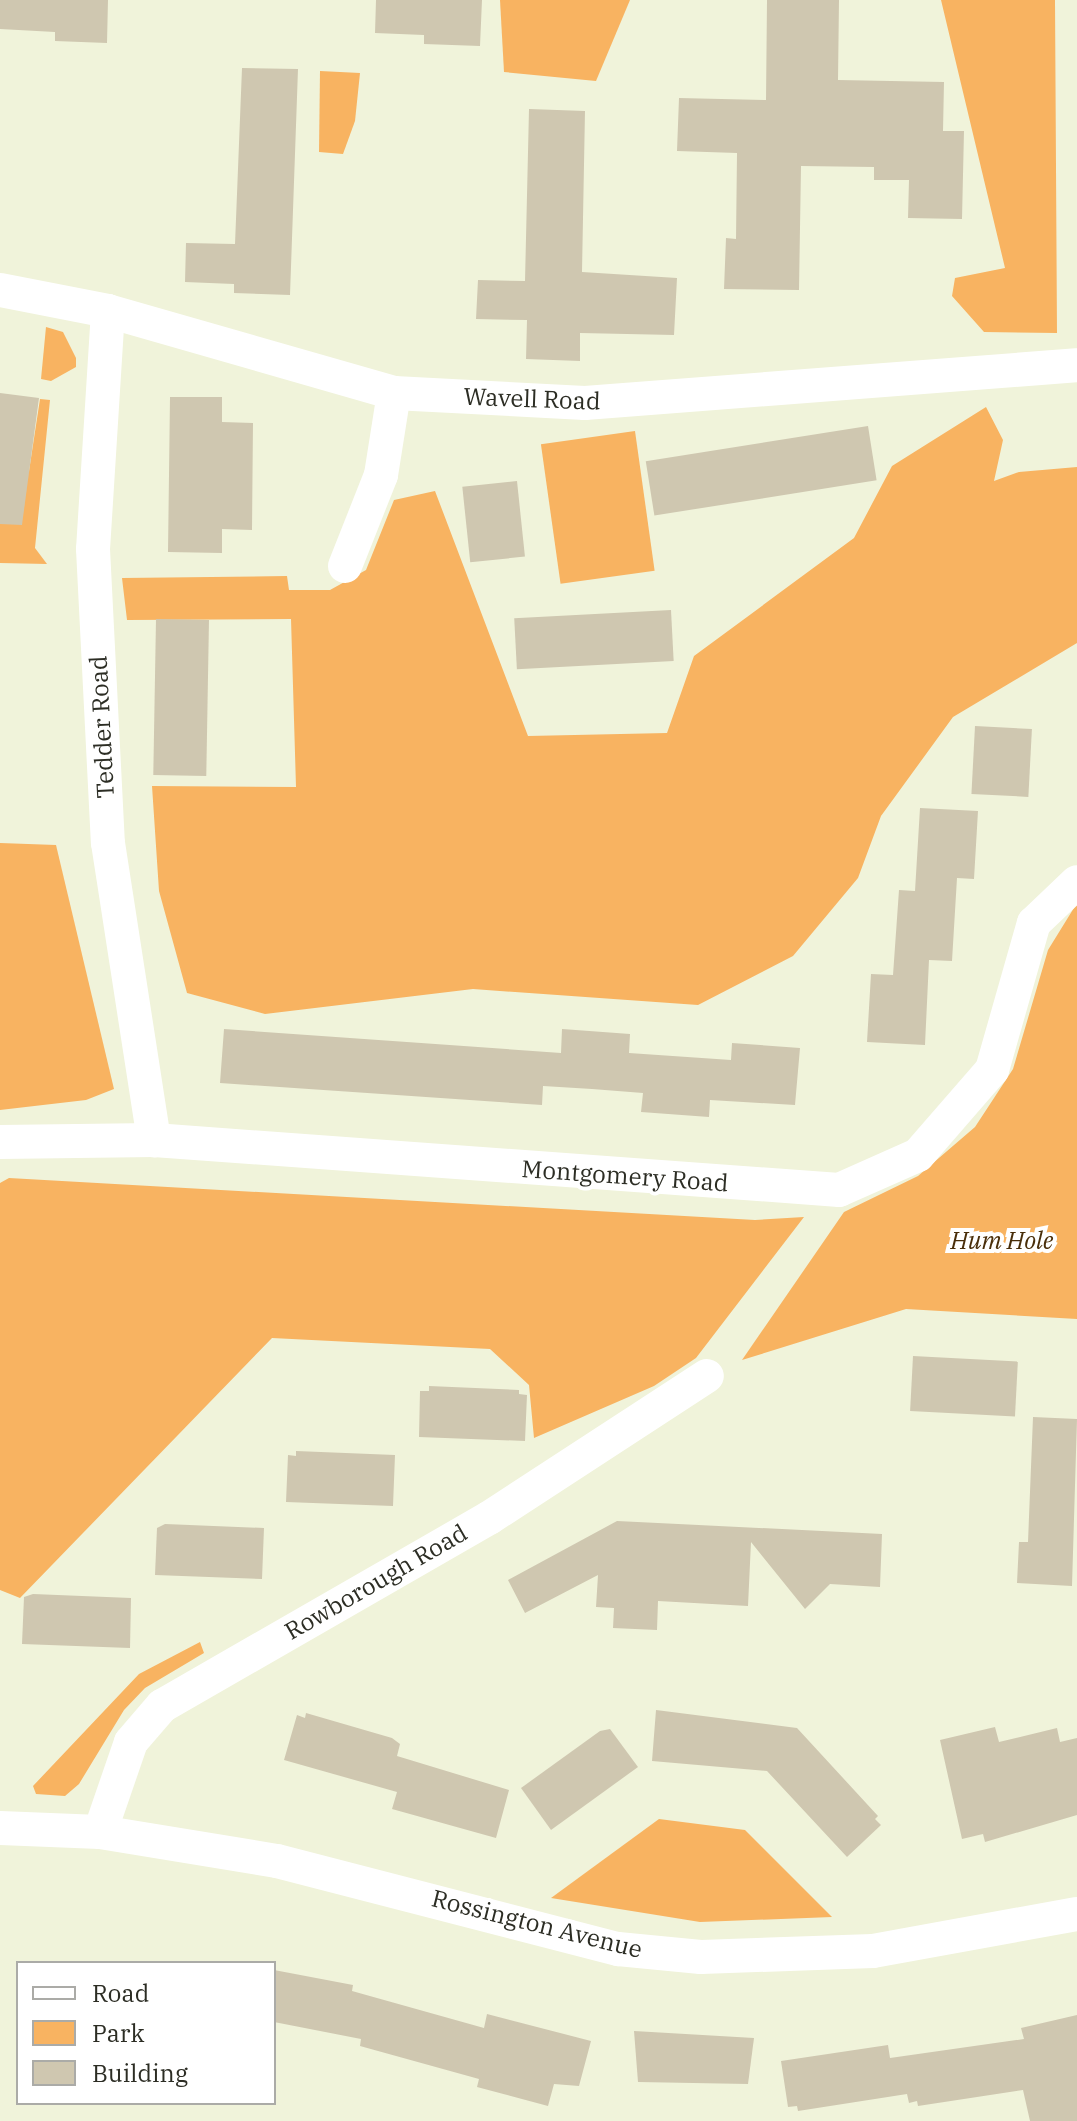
<!DOCTYPE html>
<style>
body{margin:0}
#map{position:relative;width:1077px;height:2121px;overflow:hidden;background:#f0f3da;font-family:"IBM Plex Serif",serif}
div>[style]{position:absolute}
.green>*{inset:0;background:#f8b361;transform-origin:0 0}
.building>*{inset:0;background:#cfc7b0;transform-origin:0 0}
.minor>*{height:34px;margin:-17px;padding:0 17px;transform-origin:17px;border-radius:17px;background:#fff}
span{translate:-50% -50%;white-space:nowrap;text-align:center;line-height:1.15;-webkit-text-stroke:8px #fff;paint-order:stroke}
.street-label{font-size:24px;color:#2c2d24}
.park-label{font-size:24px;color:#492e0a;font-style:italic}
.legend{position:absolute;left:16px;top:1961px;width:260px;height:144px;box-sizing:border-box;background:#fff;border:2px solid #ababa7;margin:0;padding:10px 14px;list-style:none;font-size:24px;color:#2c2d24}
.legend li{display:flex;align-items:center;gap:16px;height:40px}
.legend b{width:40px;border:2px solid #ababa7}
</style>
<div id="map">
<div class="green">
<i style="clip-path:polygon(500px 0,630px 0,596px 81px,504px 72px)"></i>
<i style="clip-path:polygon(941px 0,1055px 0,1057px 333px,984px 332px,952px 296px,955px 278px,1005px 268px)"></i>
<i style="clip-path:polygon(320px 71px,360px 73px,355px 121px,343px 154px,319px 152px)"></i>
<i style="clip-path:polygon(46px 327px,63px 332px,76px 358px,76px 367px,51px 381px,41px 379px)"></i>
<i style="clip-path:polygon(40px 399px,50px 400px,35px 548px,47px 564px,0 563px,0 468px,29px 471px)"></i>
<i style="clip-path:polygon(986px 407px,1003px 440px,994px 481px,1019px 472px,1077px 467px,1077px 643px,953px 717px,881px 816px,858px 878px,793px 956px,698px 1005px,473px 989px,265px 1014px,187px 993px,159px 891px,152px 786px,296px 787px,291px 619px,127px 620px,122px 578px,287px 576px,289px 590px,330px 590px,366px 570px,394px 500px,435px 491px,528px 736px,667px 733px,694px 656px,854px 538px,892px 466px)"></i>
<i style="left:635px;top:431px;width:141px;height:95px;rotate:82deg"></i>
<i style="clip-path:polygon(0 843px,56px 845px,114px 1089px,86px 1100px,0 1110px)"></i>
<i style="clip-path:polygon(1077px 903px,1077px 1319px,906px 1309px,742px 1360px,844px 1212px,918px 1176px,975px 1127px,1013px 1069px,1048px 950px)"></i>
<i style="clip-path:polygon(9px 1178px,755px 1220px,804px 1217px,696px 1358px,654px 1386px,534px 1438px,529px 1385px,490px 1349px,272px 1338px,20px 1598px,0 1590px,0 1183px)"></i>
<i style="clip-path:polygon(200px 1642px,204px 1653px,145px 1688px,124px 1710px,79px 1784px,65px 1796px,36px 1794px,33px 1786px,139px 1674px)"></i>
<i style="clip-path:polygon(659px 1819px,745px 1830px,832px 1917px,700px 1922px,551px 1898px)"></i>
</div>
<div class="building">
<i style="clip-path:polygon(0 0,108px 0,107px 43px,55px 41px,55px 32px,0 29px)"></i>
<i style="clip-path:polygon(376px 0,482px 0,480px 46px,424px 44px,424px 35px,375px 33px)"></i>
<i style="clip-path:polygon(767px 0,839px 0,838px 80px,944px 82px,943px 131px,964px 131px,962px 219px,908px 218px,909px 180px,874px 180px,874px 167px,801px 166px,799px 290px,724px 289px,726px 238px,736px 239px,737px 153px,677px 151px,679px 98px,766px 100px)"></i>
<i style="clip-path:polygon(242px 68px,298px 69px,290px 295px,234px 293px,234px 284px,185px 282px,186px 243px,235px 244px)"></i>
<i style="clip-path:polygon(529px 109px,585px 111px,582px 272px,677px 278px,674px 335px,580px 333px,580px 361px,526px 359px,527px 320px,476px 319px,478px 280px,525px 281px)"></i>
<i style="clip-path:polygon(0 393px,39px 398px,22px 525px,0 524px)"></i>
<i style="clip-path:polygon(170px 397px,222px 397px,222px 422px,253px 423px,252px 530px,222px 529px,222px 553px,168px 552px)"></i>
<i style="left:868px;top:426px;width:55px;height:225px;rotate:81deg"></i>
<i style="left:517px;top:481px;width:76px;height:55px;rotate:84deg"></i>
<i style="left:671px;top:610px;width:51px;height:157px;rotate:87deg"></i>
<i style="left:156px;top:619px;width:53px;height:156px;rotate:1deg"></i>
<i style="left:975px;top:726px;width:57px;height:68px;rotate:3deg"></i>
<i style="clip-path:polygon(920px 808px,978px 811px,974px 879px,957px 878px,952px 961px,929px 960px,925px 1045px,867px 1042px,871px 974px,893px 975px,899px 890px,915px 891px)"></i>
<i style="clip-path:polygon(224px 1029px,561px 1053px,562px 1029px,630px 1034px,629px 1053px,731px 1060px,732px 1043px,800px 1048px,795px 1105px,710px 1100px,709px 1117px,641px 1112px,643px 1093px,592px 1089px,543px 1086px,542px 1105px,220px 1083px)"></i>
<i style="left:913px;top:1356px;width:105px;height:55px;rotate:3deg"></i>
<i style="clip-path:polygon(429px 1386px,519px 1390px,519px 1394px,527px 1395px,525px 1441px,419px 1437px,420px 1391px,429px 1391px)"></i>
<i style="clip-path:polygon(1033px 1417px,1077px 1419px,1072px 1586px,1017px 1583px,1019px 1542px,1028px 1542px)"></i>
<i style="clip-path:polygon(296px 1451px,395px 1455px,393px 1506px,286px 1502px,288px 1455px,296px 1456px)"></i>
<i style="clip-path:polygon(617px 1521px,882px 1534px,880px 1587px,830px 1584px,805px 1609px,751px 1542px,748px 1606px,658px 1601px,657px 1630px,613px 1628px,614px 1608px,596px 1607px,598px 1575px,525px 1613px,508px 1580px)"></i>
<i style="clip-path:polygon(165px 1524px,264px 1528px,262px 1579px,155px 1575px,157px 1528px)"></i>
<i style="clip-path:polygon(33px 1594px,131px 1598px,130px 1648px,22px 1644px,24px 1597px)"></i>
<i style="clip-path:polygon(656px 1710px,797px 1728px,878px 1816px,875px 1819px,881px 1825px,847px 1857px,767px 1771px,652px 1761px)"></i>
<i style="clip-path:polygon(306px 1713px,392px 1738px,400px 1744px,397px 1756px,509px 1790px,496px 1838px,392px 1809px,397px 1792px,284px 1760px,297px 1715px,305px 1718px)"></i>
<i style="clip-path:polygon(995px 1727px,999px 1742px,1057px 1728px,1060px 1742px,1077px 1738px,1077px 1815px,985px 1842px,983px 1834px,962px 1839px,940px 1740px)"></i>
<i style="clip-path:polygon(610px 1729px,638px 1767px,551px 1830px,521px 1788px,600px 1731px)"></i>
<i style="clip-path:polygon(274px 1970px,353px 1985px,352px 1991px,484px 2028px,487px 2014px,591px 2041px,579px 2086px,554px 2084px,548px 2106px,477px 2087px,479px 2079px,360px 2046px,361px 2039px,274px 2022px)"></i>
<i style="clip-path:polygon(1077px 2015px,1077px 2121px,1030px 2121px,1023px 2090px,918px 2106px,917px 2101px,909px 2103px,907px 2094px,798px 2111px,797px 2106px,788px 2107px,781px 2061px,888px 2045px,890px 2058px,1024px 2039px,1021px 2028px)"></i>
<i style="clip-path:polygon(634px 2031px,754px 2038px,748px 2084px,638px 2082px)"></i>
</div>
<div class="minor">
<i style="left:0;top:290px;width:110px;rotate:11deg"></i>
<i style="left:108px;top:311px;width:298px;rotate:16deg"></i>
<i style="left:394px;top:393px;width:191px;rotate:3deg"></i>
<i style="left:585px;top:403px;width:493px;rotate:-4.4deg"></i>
<i style="left:108px;top:311px;width:238px;rotate:93.6deg"></i>
<i style="left:93px;top:549px;width:294px;rotate:87.1deg"></i>
<i style="left:108px;top:843px;width:301px;rotate:81.2deg"></i>
<i style="left:345px;top:566px;width:98px;rotate:-68.4deg"></i>
<i style="left:381px;top:475px;width:83px;rotate:-81deg"></i>
<i style="left:0;top:1142px;width:154px;rotate:-0.7deg"></i>
<i style="left:154px;top:1140px;width:687px;rotate:4.17deg"></i>
<i style="left:839px;top:1190px;width:86px;rotate:-23.9deg"></i>
<i style="left:918px;top:1155px;width:113px;rotate:-49deg"></i>
<i style="left:992px;top:1070px;width:153px;rotate:-74.1deg"></i>
<i style="left:1034px;top:923px;width:59px;rotate:-43.6deg"></i>
<i style="left:0;top:1828px;width:100px;rotate:2.3deg"></i>
<i style="left:100px;top:1832px;width:179px;rotate:9.3deg"></i>
<i style="left:277px;top:1861px;width:352px;rotate:14.5deg"></i>
<i style="left:618px;top:1949px;width:83px;rotate:5.5deg"></i>
<i style="left:701px;top:1957px;width:172px;rotate:-2deg"></i>
<i style="left:873px;top:1951px;width:207px;rotate:-10.3deg"></i>
<i style="left:100px;top:1832px;width:95px;rotate:-71deg"></i>
<i style="left:131px;top:1742px;width:48px;rotate:-49.3deg"></i>
<i style="left:162px;top:1706px;width:377px;rotate:-29.9deg"></i>
<i style="left:489px;top:1518px;width:260px;rotate:-33.1deg"></i>
</div>
<div class="street-label">
<span style="left:532px;top:399px;rotate:2deg">Wavell Road</span>
<span style="left:102px;top:727px;rotate:-93deg">Tedder Road</span>
<span style="left:625px;top:1176px;rotate:4deg">Montgomery Road</span>
<span style="left:376px;top:1582px;rotate:-30deg">Rowborough Road</span>
<span style="left:537px;top:1924px;rotate:14deg">Rossington Avenue</span>
</div>
<div class="park-label">
<span style="left:1002px;top:1241px">Hum Hole</span>
</div>
<ul class="legend">
<li><b style="height:10px;background:#fff"></b>Road</li>
<li><b style="height:22px;background:#f8b361"></b>Park</li>
<li><b style="height:22px;background:#cfc7b0"></b>Building</li>
</ul>
</div>
